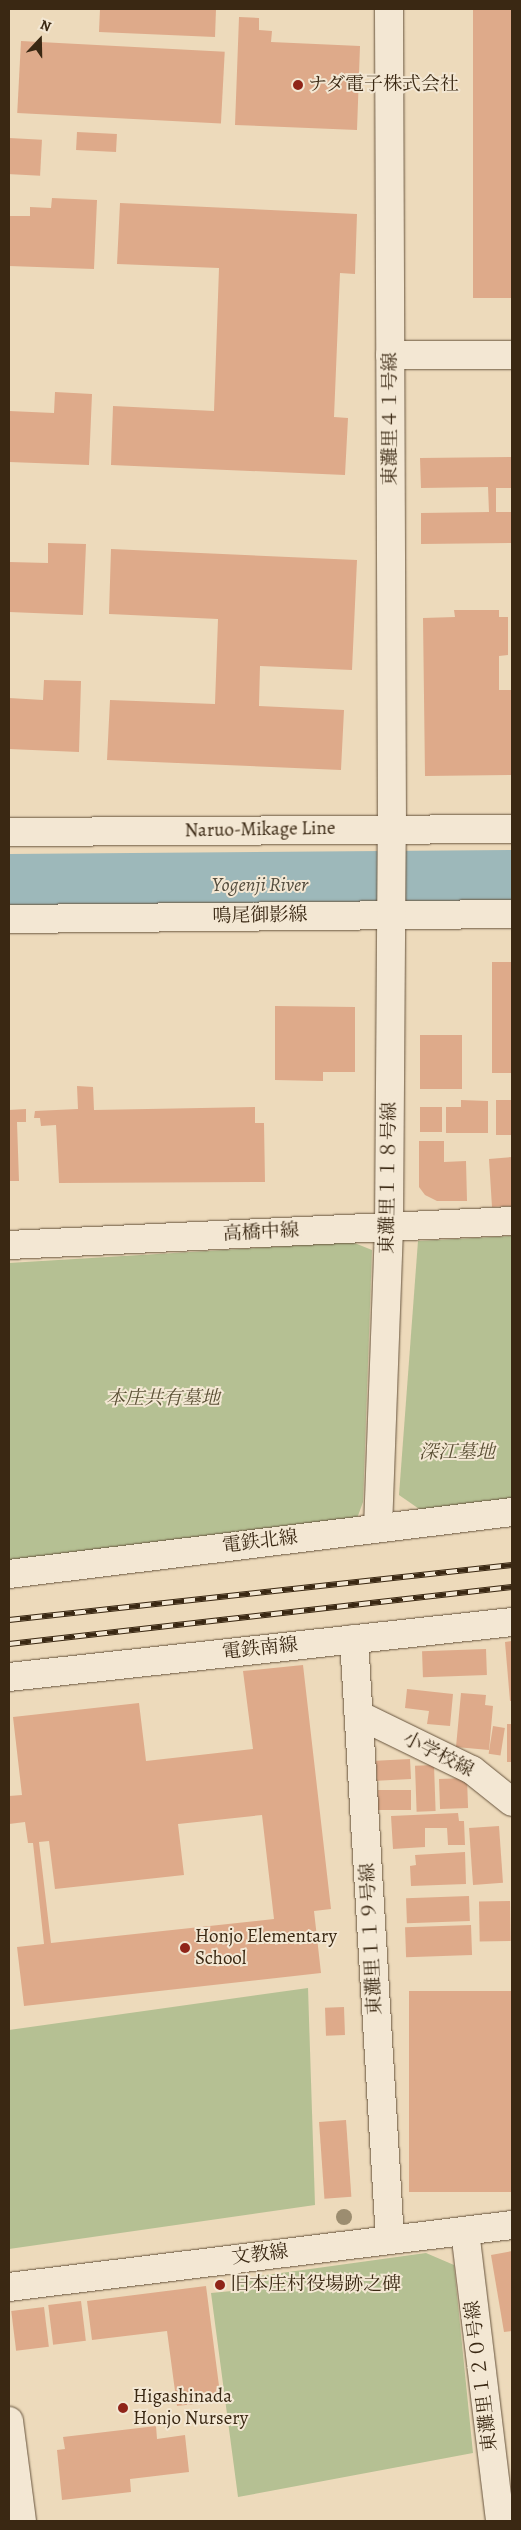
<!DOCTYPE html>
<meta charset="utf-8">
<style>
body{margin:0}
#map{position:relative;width:521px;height:2530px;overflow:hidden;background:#eddabb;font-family:Alegreya,"Noto Serif JP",serif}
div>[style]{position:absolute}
.green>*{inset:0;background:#b5c093}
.river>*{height:64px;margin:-32px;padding:0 32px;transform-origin:32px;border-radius:32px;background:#9db8ba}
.building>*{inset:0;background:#deaa8a;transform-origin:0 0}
.roads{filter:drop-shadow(0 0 1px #67543d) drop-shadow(0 0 1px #67543d)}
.minor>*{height:28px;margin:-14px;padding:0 14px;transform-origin:14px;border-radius:14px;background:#f3e7d3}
.tertiary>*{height:28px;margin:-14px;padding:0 14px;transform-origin:14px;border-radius:14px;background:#f3e7d3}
.rail>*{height:5.5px;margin-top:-2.75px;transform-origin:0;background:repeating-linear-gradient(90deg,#f3e7d3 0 11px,#3a2813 0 22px);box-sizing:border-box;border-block:1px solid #3a2813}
.trees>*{width:16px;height:16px;margin:-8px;border-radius:50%;background:#9c8d70}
.dots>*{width:14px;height:14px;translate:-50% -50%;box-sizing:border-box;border:2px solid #f3e7d3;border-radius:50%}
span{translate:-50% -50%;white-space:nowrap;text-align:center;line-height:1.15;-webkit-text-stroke:4px #f3e7d3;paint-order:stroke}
.poi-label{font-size:19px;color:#3a2813}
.left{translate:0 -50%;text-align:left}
.street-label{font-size:19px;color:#3a2813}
.park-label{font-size:19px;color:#594e33;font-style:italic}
.water-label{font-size:20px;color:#534c3d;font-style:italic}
.frame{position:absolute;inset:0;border:10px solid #3a2813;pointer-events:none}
.north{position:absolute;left:15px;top:15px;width:50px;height:50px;-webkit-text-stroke:4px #f3e7d3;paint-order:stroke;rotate:21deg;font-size:14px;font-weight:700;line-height:20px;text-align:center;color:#3a2813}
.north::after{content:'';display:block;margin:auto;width:18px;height:22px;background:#3a2813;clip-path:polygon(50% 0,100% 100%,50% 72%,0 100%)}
</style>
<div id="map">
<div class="green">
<i style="clip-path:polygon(512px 1236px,512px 1503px,425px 1513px,399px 1495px,418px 1241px)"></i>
<i style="clip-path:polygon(352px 1242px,372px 1250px,363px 1502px,355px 1524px,9px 1563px,9px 1263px)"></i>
<i style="clip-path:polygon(308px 1988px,315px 2205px,9px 2249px,9px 2030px)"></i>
<i style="clip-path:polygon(426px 2253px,454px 2265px,473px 2453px,238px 2497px,211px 2293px,232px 2291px,231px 2280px)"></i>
</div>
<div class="river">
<i style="left:9px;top:886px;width:503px;rotate:-0.46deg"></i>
</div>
<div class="building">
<i style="clip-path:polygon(100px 9px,216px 9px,215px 37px,99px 32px)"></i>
<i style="left:473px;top:9px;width:39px;height:289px"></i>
<i style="clip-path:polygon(239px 17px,259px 18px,259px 30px,272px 31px,271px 42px,360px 46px,357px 130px,235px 125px)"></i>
<i style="left:21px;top:41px;width:204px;height:72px;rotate:3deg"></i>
<i style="left:77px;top:132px;width:40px;height:18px;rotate:3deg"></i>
<i style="left:9px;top:138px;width:33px;height:36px;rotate:3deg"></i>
<i style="clip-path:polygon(52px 198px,97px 200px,94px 269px,9px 266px,9px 216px,30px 216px,30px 207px,51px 208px)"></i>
<i style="clip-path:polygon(120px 203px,357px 214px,355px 274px,340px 273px,334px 417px,348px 418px,345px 475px,111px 465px,113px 406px,214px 411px,219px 268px,117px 264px)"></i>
<i style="clip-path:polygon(55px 392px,92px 394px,89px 465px,9px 462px,9px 411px,54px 413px)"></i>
<i style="clip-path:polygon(512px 457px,512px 488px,496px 488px,496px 512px,512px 512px,512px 543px,421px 544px,421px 513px,489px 512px,488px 487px,421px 488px,420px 458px)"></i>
<i style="clip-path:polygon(48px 543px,86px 544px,83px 615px,9px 612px,9px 562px,48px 563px)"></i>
<i style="clip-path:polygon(111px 549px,357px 560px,352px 670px,260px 666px,259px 706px,344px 710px,341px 770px,107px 760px,110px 700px,215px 704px,218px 619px,109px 614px)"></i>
<i style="clip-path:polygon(454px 610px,499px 610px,499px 617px,508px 617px,508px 655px,499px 656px,499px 690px,512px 690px,512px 775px,425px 776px,423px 618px,455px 617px)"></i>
<i style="clip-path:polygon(44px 680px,81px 681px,79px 752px,9px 749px,9px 698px,43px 700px)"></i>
<i style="left:492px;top:962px;width:20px;height:111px"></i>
<i style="clip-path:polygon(275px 1006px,355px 1007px,355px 1072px,323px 1072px,323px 1081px,275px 1080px)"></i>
<i style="left:420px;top:1035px;width:42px;height:54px"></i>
<i style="clip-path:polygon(77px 1086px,93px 1087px,94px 1110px,255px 1107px,255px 1123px,264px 1123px,265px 1182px,59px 1183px,56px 1125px,41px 1126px,40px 1118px,34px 1118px,35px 1111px,78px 1109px)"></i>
<i style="clip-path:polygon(461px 1100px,488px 1101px,488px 1133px,446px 1133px,446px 1107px,461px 1107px)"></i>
<i style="left:496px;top:1100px;width:16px;height:35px"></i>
<i style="left:442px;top:1107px;width:25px;height:22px;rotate:90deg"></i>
<i style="clip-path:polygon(26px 1109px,26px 1122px,17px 1122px,19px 1181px,9px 1181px,9px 1110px)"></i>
<i style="clip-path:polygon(419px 1141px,444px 1141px,444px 1162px,466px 1161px,467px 1201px,437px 1201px,425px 1195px,419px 1187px)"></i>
<i style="clip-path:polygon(512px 1157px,512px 1206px,492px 1207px,489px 1159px)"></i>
<i style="clip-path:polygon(512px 1641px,512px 1701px,510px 1701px,505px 1642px)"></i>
<i style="left:486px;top:1649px;width:26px;height:64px;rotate:88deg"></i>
<i style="clip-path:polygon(evenodd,303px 1665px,331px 1909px,314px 1911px,321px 1973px,24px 2006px,17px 1947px,44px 1944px,33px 1843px,28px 1843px,25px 1822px,9px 1824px,9px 1796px,22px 1795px,13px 1717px,139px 1703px,146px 1761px,253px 1749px,243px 1671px,303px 1665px,262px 1815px,274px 1919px,51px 1943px,39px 1842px,49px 1841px,55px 1889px,184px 1875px,178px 1824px,262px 1815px)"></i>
<i style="clip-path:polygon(407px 1689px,453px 1694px,450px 1726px,427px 1724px,429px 1711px,405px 1708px)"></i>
<i style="clip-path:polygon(461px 1693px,486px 1695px,485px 1705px,493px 1706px,489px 1750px,456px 1747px)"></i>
<i style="left:507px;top:1724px;width:5px;height:38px"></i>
<i style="left:493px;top:1726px;width:12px;height:28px;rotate:9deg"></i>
<i style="left:410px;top:1759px;width:20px;height:34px;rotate:87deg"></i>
<i style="left:434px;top:1765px;width:46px;height:19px;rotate:88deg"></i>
<i style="left:467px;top:1778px;width:30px;height:28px;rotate:88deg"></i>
<i style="left:411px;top:1790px;width:20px;height:33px;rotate:90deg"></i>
<i style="clip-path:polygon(458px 1813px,459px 1821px,464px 1821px,465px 1845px,448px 1845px,447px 1828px,425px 1828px,425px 1847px,393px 1849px,391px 1816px)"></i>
<i style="left:499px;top:1826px;width:57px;height:30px;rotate:86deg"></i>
<i style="clip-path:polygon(465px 1852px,466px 1884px,411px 1886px,410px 1866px,416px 1865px,415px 1855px)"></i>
<i style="left:469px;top:1896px;width:25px;height:63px;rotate:88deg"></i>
<i style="left:510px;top:1901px;width:40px;height:31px;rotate:89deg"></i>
<i style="left:471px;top:1925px;width:30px;height:66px;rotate:88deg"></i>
<i style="left:512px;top:1991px;width:201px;height:103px;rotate:90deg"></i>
<i style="left:344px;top:2007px;width:28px;height:19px;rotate:88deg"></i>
<i style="left:346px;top:2120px;width:77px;height:27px;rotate:86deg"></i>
<i style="clip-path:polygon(512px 2251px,512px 2331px,504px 2332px,491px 2255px)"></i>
<i style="clip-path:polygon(206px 2286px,221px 2401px,177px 2406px,167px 2331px,92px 2340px,87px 2301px)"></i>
<i style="left:81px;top:2301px;width:40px;height:33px;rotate:83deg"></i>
<i style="left:44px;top:2307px;width:40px;height:33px;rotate:83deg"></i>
<i style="clip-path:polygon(156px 2426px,157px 2439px,185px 2435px,189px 2472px,130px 2479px,131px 2492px,62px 2500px,57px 2450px,65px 2449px,63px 2437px)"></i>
</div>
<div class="roads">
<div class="minor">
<i style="left:390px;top:355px;width:122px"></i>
<i style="left:9px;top:919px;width:503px;rotate:-0.57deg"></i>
<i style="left:9px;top:1245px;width:504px;rotate:-2.73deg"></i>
<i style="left:378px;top:1528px;width:301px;rotate:-87.9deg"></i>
<i style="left:389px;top:1227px;width:398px;rotate:-89.6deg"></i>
<i style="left:392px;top:829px;width:820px;rotate:-90.21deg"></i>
<i style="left:9px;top:1574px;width:507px;rotate:-7.03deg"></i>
<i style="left:354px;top:1639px;width:601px;rotate:86.57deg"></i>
<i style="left:9px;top:1677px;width:506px;rotate:-6.24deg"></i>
<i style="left:359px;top:1715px;width:126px;rotate:26deg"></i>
<i style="left:472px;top:1770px;width:51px;rotate:38.7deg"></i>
<i style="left:465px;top:2231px;width:292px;rotate:83.1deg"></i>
<i style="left:9px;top:2287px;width:507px;rotate:-7.03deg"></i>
<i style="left:9px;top:2421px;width:101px;rotate:82.6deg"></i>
</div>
<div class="tertiary">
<i style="left:9px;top:832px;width:503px;rotate:-0.34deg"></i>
</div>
</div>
<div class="rail">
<i style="left:9px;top:1620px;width:506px;rotate:-6.24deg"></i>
<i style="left:9px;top:1644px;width:506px;rotate:-6.47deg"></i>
</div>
<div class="trees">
<i style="left:344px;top:2217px"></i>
</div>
<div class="dots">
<i style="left:298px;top:85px;background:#8f2418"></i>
<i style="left:185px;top:1948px;background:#8f2418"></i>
<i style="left:220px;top:2285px;background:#8f2418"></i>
<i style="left:123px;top:2408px;background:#8f2418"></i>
</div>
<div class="poi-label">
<span class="left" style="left:308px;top:85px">ナダ電子株式会社</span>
<span class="left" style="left:195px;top:1948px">Honjo Elementary<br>School</span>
<span class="left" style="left:230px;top:2285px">旧本庄村役場跡之碑</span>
<span class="left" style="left:133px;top:2408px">Higashinada<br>Honjo Nursery</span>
</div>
<div class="street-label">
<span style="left:391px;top:419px;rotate:-90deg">東灘里４１号線</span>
<span style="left:260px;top:830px;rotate:-1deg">Naruo-Mikage Line</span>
<span style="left:260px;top:916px;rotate:-1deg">鳴尾御影線</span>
<span style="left:389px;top:1178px;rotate:-89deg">東灘里１１８号線</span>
<span style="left:261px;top:1233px;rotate:-3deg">高橋中線</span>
<span style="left:260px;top:1542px;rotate:-7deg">電鉄北線</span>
<span style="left:260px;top:1649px;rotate:-6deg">電鉄南線</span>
<span style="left:438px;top:1755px;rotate:27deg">小学校線</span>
<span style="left:372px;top:1939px;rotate:-93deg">東灘里１１９号線</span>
<span style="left:260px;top:2255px;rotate:-7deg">文教線</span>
<span style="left:482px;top:2376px;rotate:-97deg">東灘里１２０号線</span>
</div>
<div class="park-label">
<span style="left:163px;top:1399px">本庄共有墓地</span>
<span style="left:457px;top:1453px">深江墓地</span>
</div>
<div class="water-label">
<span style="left:260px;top:884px">Yogenji River</span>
</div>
<div class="frame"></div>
<div class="north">N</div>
</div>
